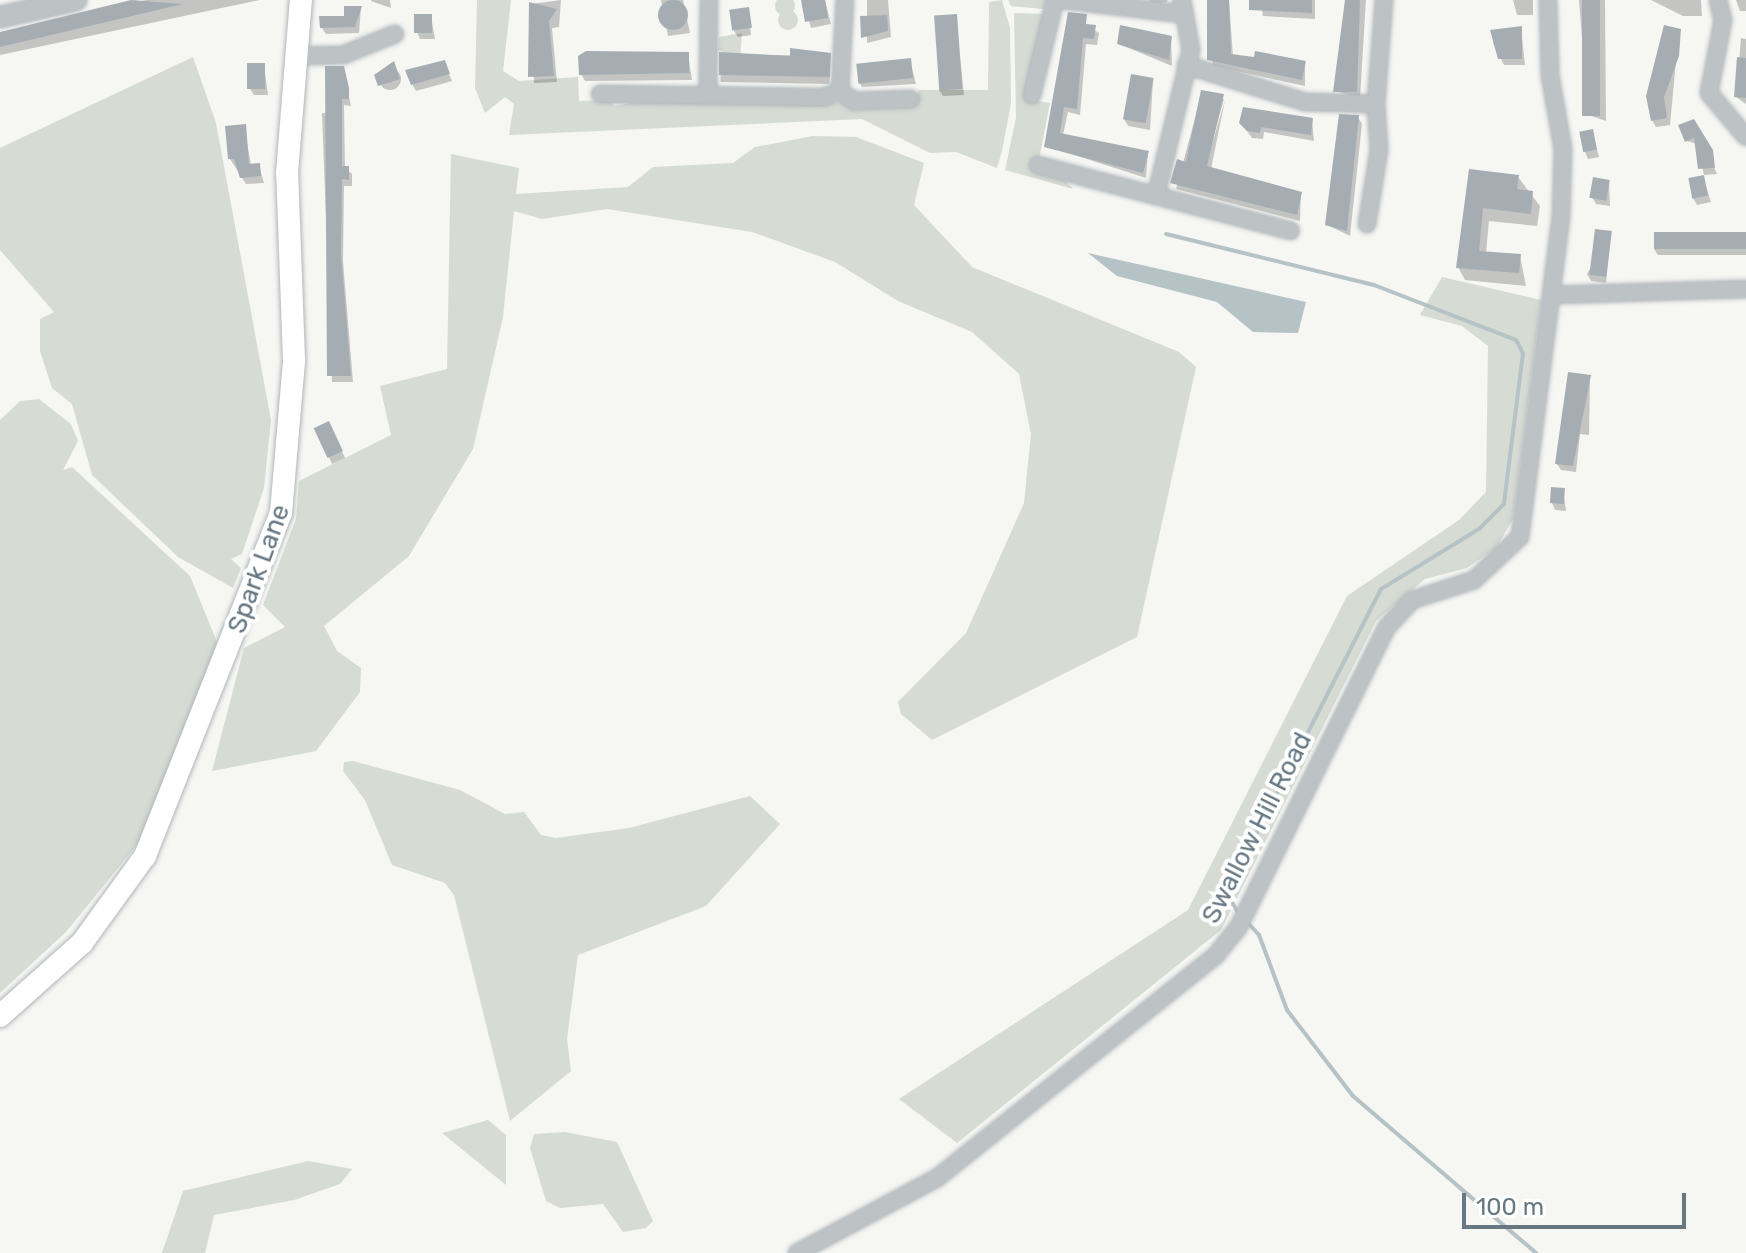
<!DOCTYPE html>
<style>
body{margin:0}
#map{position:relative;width:1746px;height:1253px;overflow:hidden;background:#f6f6f3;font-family:Rubik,sans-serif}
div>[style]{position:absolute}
.green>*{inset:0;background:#d6dbd3}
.round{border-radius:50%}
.water>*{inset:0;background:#b5c2c6}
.shadow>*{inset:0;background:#0003;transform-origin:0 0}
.stream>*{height:4px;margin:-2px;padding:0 2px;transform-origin:2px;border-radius:2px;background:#b5c2c6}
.building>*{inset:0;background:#a5adb3;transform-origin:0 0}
.roads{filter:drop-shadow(0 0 2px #b0b6ba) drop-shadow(0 0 2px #b0b6ba)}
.minor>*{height:16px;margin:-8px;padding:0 8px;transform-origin:8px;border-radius:8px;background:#bdc2c5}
.tertiary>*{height:20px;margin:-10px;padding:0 10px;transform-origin:10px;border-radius:10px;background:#bdc2c5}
.secondary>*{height:22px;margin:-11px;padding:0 11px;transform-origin:11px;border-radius:11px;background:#fff}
span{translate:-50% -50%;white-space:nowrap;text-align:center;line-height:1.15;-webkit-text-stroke:8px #fff;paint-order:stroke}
.street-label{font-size:26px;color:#677883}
.scale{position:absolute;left:1462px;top:1193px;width:224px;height:36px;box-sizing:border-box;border:4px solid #677883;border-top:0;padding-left:10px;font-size:24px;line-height:28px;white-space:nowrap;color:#677883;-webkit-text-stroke:6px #fff;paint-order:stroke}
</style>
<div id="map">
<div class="green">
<i class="round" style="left:775px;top:-4px;width:20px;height:20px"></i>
<i style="clip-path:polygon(477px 0,511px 0,503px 71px,519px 81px,578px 77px,579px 101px,609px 100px,614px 106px,655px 99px,917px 104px,918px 90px,988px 90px,989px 2px,1002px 0,1010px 28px,1011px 103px,1002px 151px,997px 168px,956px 152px,930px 153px,862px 119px,509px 135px,514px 104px,505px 97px,485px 113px,475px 88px)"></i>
<i style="clip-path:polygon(1008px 0,1046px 0,1044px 9px,1011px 6px)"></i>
<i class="round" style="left:778px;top:10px;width:20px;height:20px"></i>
<i style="clip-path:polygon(1014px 13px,1046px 14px,1031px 100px,1050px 103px,1038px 165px,1058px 172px,1073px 189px,1005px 170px,1016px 118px)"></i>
<i style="clip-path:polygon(742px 33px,740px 59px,718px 50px,719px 37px)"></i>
<i style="clip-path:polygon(193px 57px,216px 123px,271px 420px,264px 488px,242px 554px,231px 559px,241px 568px,233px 588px,178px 557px,92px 475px,72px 404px,52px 388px,40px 351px,40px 319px,54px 312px,0 250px,0 148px)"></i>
<i style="clip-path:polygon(813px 136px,856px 137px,924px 163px,914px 205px,972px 267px,1179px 352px,1196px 367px,1137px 637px,932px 740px,901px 714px,898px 702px,966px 633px,1024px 503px,1031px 434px,1019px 374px,972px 332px,898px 301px,835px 262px,752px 232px,607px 209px,542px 219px,514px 211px,503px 317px,473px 449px,409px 556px,324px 626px,337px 651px,361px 668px,360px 692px,316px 751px,212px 771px,244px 648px,285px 627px,263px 605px,296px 519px,299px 481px,391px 435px,380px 386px,447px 369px,451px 154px,519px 168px,516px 194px,628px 187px,653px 167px,733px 163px,755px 147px)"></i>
<i style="clip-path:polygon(1442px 277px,1541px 300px,1513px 519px,1496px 548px,1467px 568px,1425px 579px,1376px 621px,1221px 930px,957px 1143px,899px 1099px,1188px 910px,1347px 596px,1459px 520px,1486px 492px,1488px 346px,1462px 326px,1420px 315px)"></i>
<i style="clip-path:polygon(39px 399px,71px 424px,78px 441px,63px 470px,72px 467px,190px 576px,217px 642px,144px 836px,66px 932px,0 993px,0 420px,20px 401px)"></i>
<i style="clip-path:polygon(353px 761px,460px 790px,505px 814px,524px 812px,541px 835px,556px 838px,629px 828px,750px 796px,780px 824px,706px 906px,578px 955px,567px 1039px,571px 1071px,510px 1121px,454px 895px,445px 883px,392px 865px,365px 800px,343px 771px,344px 762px)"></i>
<i style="clip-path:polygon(488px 1120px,506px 1135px,506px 1185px,442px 1133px)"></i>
<i style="clip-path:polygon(565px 1132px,617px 1142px,653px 1221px,646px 1228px,623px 1232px,603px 1204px,560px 1208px,546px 1201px,530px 1148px,534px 1134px)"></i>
<i style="clip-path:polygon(308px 1161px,352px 1169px,340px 1184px,294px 1200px,214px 1215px,205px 1253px,162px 1253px,183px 1191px)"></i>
</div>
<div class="water">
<i style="clip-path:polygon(1088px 253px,1306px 302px,1298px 333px,1253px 332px,1217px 302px,1117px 276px)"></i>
</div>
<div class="shadow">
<i style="clip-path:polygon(146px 0,260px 0,0 55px,0 34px)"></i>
<i style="clip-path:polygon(390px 0,391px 8px,371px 1px,371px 0)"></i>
<i style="clip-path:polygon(561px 0,559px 27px,552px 28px,557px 82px,534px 83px,531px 4px)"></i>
<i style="clip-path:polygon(661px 0,683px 0,690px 33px,668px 36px)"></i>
<i style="clip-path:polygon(803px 0,825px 0,831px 24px,811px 28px)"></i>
<i style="clip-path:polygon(867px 0,888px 0,891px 37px,867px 43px)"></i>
<i style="clip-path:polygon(1149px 0,1167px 0,1168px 2px,1152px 4px)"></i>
<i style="clip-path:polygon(1207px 0,1229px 0,1233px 56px,1305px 63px,1305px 86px,1213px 66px)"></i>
<i style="clip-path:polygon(1260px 0,1315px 0,1315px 19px,1263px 16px)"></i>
<i style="clip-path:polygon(1346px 0,1366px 0,1360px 98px,1335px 91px)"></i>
<i style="clip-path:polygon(1513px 0,1533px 0,1533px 15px,1517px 15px)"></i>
<i style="clip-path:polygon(1579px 0,1605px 0,1606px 121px,1588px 115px)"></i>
<i style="clip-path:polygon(1651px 0,1701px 0,1702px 16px,1683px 16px)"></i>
<i style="clip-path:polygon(1736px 0,1746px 0,1746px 11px,1740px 11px)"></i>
<i style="clip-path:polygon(361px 8px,359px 33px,326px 34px,322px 28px)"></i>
<i style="clip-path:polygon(748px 9px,751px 35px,738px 37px,734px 31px)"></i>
<i style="clip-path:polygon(1069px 15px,1099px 33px,1097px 45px,1086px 44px,1080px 115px,1068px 112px,1063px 135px,1148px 153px,1146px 178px,1046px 146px)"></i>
<i style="clip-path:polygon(431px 16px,435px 39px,420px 39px,417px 32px)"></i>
<i style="clip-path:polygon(956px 17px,964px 95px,943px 96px,939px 90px)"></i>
<i style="clip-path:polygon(1521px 28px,1525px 65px,1504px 65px,1493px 43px,1499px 29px)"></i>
<i style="clip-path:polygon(1679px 30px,1670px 125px,1656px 127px,1652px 120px)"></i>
<i style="clip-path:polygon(1171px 38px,1172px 66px,1119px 44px)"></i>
<i style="clip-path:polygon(1741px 38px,1746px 39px,1746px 104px,1736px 97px)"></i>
<i style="clip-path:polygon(688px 54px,692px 80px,585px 81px,581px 74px)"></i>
<i style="left:721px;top:54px;width:109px;height:28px;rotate:1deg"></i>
<i style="clip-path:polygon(910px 61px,916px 84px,862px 87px,858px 80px)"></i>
<i style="clip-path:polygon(264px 65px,268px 95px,254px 95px,250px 89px)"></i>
<i class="round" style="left:379px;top:68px;width:22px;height:22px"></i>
<i style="clip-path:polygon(343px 68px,351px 106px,344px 105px,345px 168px,352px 174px,352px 186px,344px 186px,343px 261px,353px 382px,332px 382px,322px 113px,332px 113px)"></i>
<i style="clip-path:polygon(447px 69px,452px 81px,416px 91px,412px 84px)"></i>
<i style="clip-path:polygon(1153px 80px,1150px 130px,1128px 126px,1124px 119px)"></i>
<i style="clip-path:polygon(1202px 92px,1224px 99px,1203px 175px,1225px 100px,1211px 169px,1301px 194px,1300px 221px,1176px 189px)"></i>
<i style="clip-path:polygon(1358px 117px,1362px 124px,1350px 236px,1327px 225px)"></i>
<i style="clip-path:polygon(1312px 120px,1314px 141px,1264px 132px,1263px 139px,1252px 138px,1241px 123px)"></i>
<i style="clip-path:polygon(244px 126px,251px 165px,259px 165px,264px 183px,246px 184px,230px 159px)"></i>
<i style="clip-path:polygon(1697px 128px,1717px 174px,1704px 175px,1697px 144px,1687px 141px)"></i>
<i style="clip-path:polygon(1592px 131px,1599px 157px,1588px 159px,1585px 152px)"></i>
<i style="clip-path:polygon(1471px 171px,1518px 177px,1540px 206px,1537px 226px,1489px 221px,1486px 253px,1520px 256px,1526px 286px,1465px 280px,1458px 267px)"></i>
<i style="clip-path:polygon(1703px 177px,1711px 202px,1697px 205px,1693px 198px)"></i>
<i style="clip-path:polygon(1609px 182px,1610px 206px,1596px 204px,1592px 197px)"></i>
<i style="clip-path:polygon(1611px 233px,1606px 283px,1591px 281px,1587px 274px)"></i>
<i style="clip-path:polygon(1746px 235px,1746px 255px,1658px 255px,1654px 249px)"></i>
<i style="clip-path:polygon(1590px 376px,1589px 435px,1580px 434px,1576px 472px,1561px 470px,1557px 464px)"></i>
<i style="clip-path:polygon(316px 429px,332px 430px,345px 458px,332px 464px)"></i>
<i style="clip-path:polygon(1563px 489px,1566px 511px,1555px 510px,1552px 503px)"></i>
</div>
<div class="stream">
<i style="left:1166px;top:234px;width:214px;rotate:13.8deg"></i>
<i style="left:1374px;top:285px;width:152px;rotate:21.2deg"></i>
<i style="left:1516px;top:340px;width:15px;rotate:62deg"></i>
<i style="left:1523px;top:353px;width:152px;rotate:97.2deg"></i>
<i style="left:1504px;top:504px;width:35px;rotate:135deg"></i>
<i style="left:1479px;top:529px;width:115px;rotate:148.5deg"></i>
<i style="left:1381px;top:589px;width:341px;rotate:117deg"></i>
<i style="left:1226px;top:893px;width:26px;rotate:58deg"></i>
<i style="left:1246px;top:921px;width:19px;rotate:47deg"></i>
<i style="left:1259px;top:935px;width:80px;rotate:69.5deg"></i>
<i style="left:1287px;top:1010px;width:108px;rotate:52.5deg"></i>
<i style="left:1353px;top:1096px;width:241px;rotate:40.6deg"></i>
</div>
<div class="building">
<i style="clip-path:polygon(131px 0,183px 4px,0 47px,0 32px)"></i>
<i style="clip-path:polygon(801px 0,825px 0,828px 18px,805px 22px)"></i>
<i style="clip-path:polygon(1207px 0,1229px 0,1231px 54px,1254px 57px,1255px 51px,1306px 61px,1302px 80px,1207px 60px)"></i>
<i style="clip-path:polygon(1249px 0,1312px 0,1312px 13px,1249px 10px)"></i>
<i style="clip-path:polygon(1345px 0,1360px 0,1357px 92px,1333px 92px)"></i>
<i style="left:1582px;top:0;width:18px;height:116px"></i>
<i class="round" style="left:658px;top:0;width:30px;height:30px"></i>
<i style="clip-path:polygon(529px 2px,557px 9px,549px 21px,554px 76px,528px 77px)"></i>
<i style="clip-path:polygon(344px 6px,362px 6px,355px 27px,320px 28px,319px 16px,344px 16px)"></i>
<i style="left:749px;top:7px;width:21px;height:20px;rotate:82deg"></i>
<i style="clip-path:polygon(1068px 12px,1087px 14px,1086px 24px,1096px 25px,1094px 39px,1083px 38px,1077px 109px,1064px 107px,1060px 133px,1149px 151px,1143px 173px,1044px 147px)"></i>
<i style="left:414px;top:14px;width:18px;height:19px"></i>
<i style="left:957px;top:14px;width:75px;height:23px;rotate:86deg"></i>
<i style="clip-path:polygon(887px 15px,888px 31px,861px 38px,860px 16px)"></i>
<i style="clip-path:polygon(1120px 25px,1172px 36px,1169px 60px,1117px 44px)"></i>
<i style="clip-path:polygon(1664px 25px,1681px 29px,1679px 56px,1664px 97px,1667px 118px,1651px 121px,1646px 96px)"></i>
<i style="clip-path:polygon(1522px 26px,1522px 59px,1498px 59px,1490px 30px)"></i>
<i style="clip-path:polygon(790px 48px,831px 53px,830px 77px,719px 75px,719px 52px,790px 56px)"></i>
<i style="clip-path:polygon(586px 51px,689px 52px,689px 73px,579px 75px,578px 56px)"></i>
<i style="clip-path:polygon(1737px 57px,1746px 58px,1746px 98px,1734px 97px)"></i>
<i style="left:911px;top:58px;width:20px;height:55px;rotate:84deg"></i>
<i style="clip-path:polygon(445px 60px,450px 74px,411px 85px,405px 70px)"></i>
<i style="clip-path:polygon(394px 61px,400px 79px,378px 86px,374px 75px)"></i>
<i style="left:247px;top:63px;width:18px;height:26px"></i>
<i style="clip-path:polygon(325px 66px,344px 66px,349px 88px,349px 99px,342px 99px,342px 166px,349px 166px,349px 180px,342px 179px,341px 253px,351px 376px,327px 376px)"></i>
<i style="left:1131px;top:74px;width:23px;height:46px;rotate:10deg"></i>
<i style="clip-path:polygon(1201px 90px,1224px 94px,1207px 166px,1302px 192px,1297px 215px,1170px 183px,1177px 159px,1186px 162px)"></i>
<i style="clip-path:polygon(1243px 107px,1313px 118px,1311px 135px,1261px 127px,1260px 133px,1247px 131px,1239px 123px)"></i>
<i style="clip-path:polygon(1339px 114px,1359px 115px,1347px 231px,1325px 225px)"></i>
<i style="clip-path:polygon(1694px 119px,1713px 150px,1715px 168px,1698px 169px,1694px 138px,1685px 142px,1678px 125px)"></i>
<i style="clip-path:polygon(246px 124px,249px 164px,260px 163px,261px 176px,240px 178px,234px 159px,228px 159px,225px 126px)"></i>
<i style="left:1593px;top:129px;width:21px;height:14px;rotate:79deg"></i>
<i style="clip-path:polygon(1469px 169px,1519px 175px,1517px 189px,1533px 191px,1531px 214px,1483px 208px,1479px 251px,1521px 254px,1519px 273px,1456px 268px)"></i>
<i style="left:1704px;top:175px;width:21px;height:16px;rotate:79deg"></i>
<i style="left:1593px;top:177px;width:17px;height:21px;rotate:10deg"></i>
<i style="left:1595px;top:229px;width:17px;height:46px;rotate:7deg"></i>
<i style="left:1654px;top:232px;width:92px;height:17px"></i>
<i style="clip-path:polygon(1568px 372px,1591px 375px,1573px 466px,1555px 464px)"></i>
<i style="left:329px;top:421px;width:33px;height:17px;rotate:65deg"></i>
<i style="left:1551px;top:487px;width:14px;height:16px;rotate:4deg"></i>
</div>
<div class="roads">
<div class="minor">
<i style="left:1063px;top:0;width:122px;rotate:6.6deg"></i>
<i style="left:1718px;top:0;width:21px;rotate:76deg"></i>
<i style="left:1723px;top:20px;width:74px;rotate:100.9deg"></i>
<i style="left:1709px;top:93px;width:57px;rotate:49.9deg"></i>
<i style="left:295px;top:56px;width:48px;rotate:-1.2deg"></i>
<i style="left:343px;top:55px;width:56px;rotate:-22deg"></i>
<i style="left:1186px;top:65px;width:125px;rotate:17.3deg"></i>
<i style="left:1305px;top:102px;width:71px;rotate:1.6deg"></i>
<i style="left:1376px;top:104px;width:104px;rotate:-85.6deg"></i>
<i style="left:840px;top:91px;width:17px;rotate:36deg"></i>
<i style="left:854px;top:101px;width:57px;rotate:-2deg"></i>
<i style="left:708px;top:93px;width:93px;rotate:-89.4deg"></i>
<i style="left:600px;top:94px;width:224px;rotate:0.8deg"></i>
<i style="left:824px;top:97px;width:17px;rotate:-21deg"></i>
<i style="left:840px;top:91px;width:91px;rotate:-86.9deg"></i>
<i style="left:1032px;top:95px;width:98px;rotate:-76.4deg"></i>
<i style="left:1038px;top:165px;width:261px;rotate:14.6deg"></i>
<i style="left:1156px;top:196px;width:150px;rotate:-76.5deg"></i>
<i style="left:1191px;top:50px;width:51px;rotate:-100.2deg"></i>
<i style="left:1367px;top:224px;width:75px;rotate:-80.8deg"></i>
<i style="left:1379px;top:150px;width:46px;rotate:-93.7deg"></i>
<i style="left:1554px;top:295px;width:192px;rotate:-1.8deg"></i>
<i style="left:797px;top:1253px;width:159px;rotate:-28.2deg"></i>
<i style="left:937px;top:1178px;width:357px;rotate:-38.6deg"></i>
<i style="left:1216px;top:955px;width:35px;rotate:-51deg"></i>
<i style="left:1238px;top:928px;width:336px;rotate:-63.7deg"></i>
<i style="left:1387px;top:627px;width:37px;rotate:-47deg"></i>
<i style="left:1412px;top:600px;width:65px;rotate:-17.9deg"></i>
<i style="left:1474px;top:580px;width:63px;rotate:-43.1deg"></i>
<i style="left:1520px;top:537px;width:321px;rotate:-82.7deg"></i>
<i style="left:1561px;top:219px;width:70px;rotate:-88.4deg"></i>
<i style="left:1563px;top:149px;width:75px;rotate:-100deg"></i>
<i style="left:1550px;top:75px;width:75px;rotate:-91.5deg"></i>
</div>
<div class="tertiary">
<i style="left:0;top:17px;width:78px;rotate:-12.6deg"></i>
</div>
<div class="secondary">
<i style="left:0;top:1016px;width:110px;rotate:-41.7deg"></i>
<i style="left:82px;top:943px;width:107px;rotate:-54.1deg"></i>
<i style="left:145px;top:856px;width:369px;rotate:-68.4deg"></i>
<i style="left:281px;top:513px;width:154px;rotate:-85.1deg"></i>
<i style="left:294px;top:360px;width:187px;rotate:-92.1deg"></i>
<i style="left:287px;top:173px;width:174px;rotate:-85.4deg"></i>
</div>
</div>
<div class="street-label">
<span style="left:259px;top:569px;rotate:-70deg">Spark Lane</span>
<span style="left:1257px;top:828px;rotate:-63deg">Swallow Hill Road</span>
</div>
<div class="scale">100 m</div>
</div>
